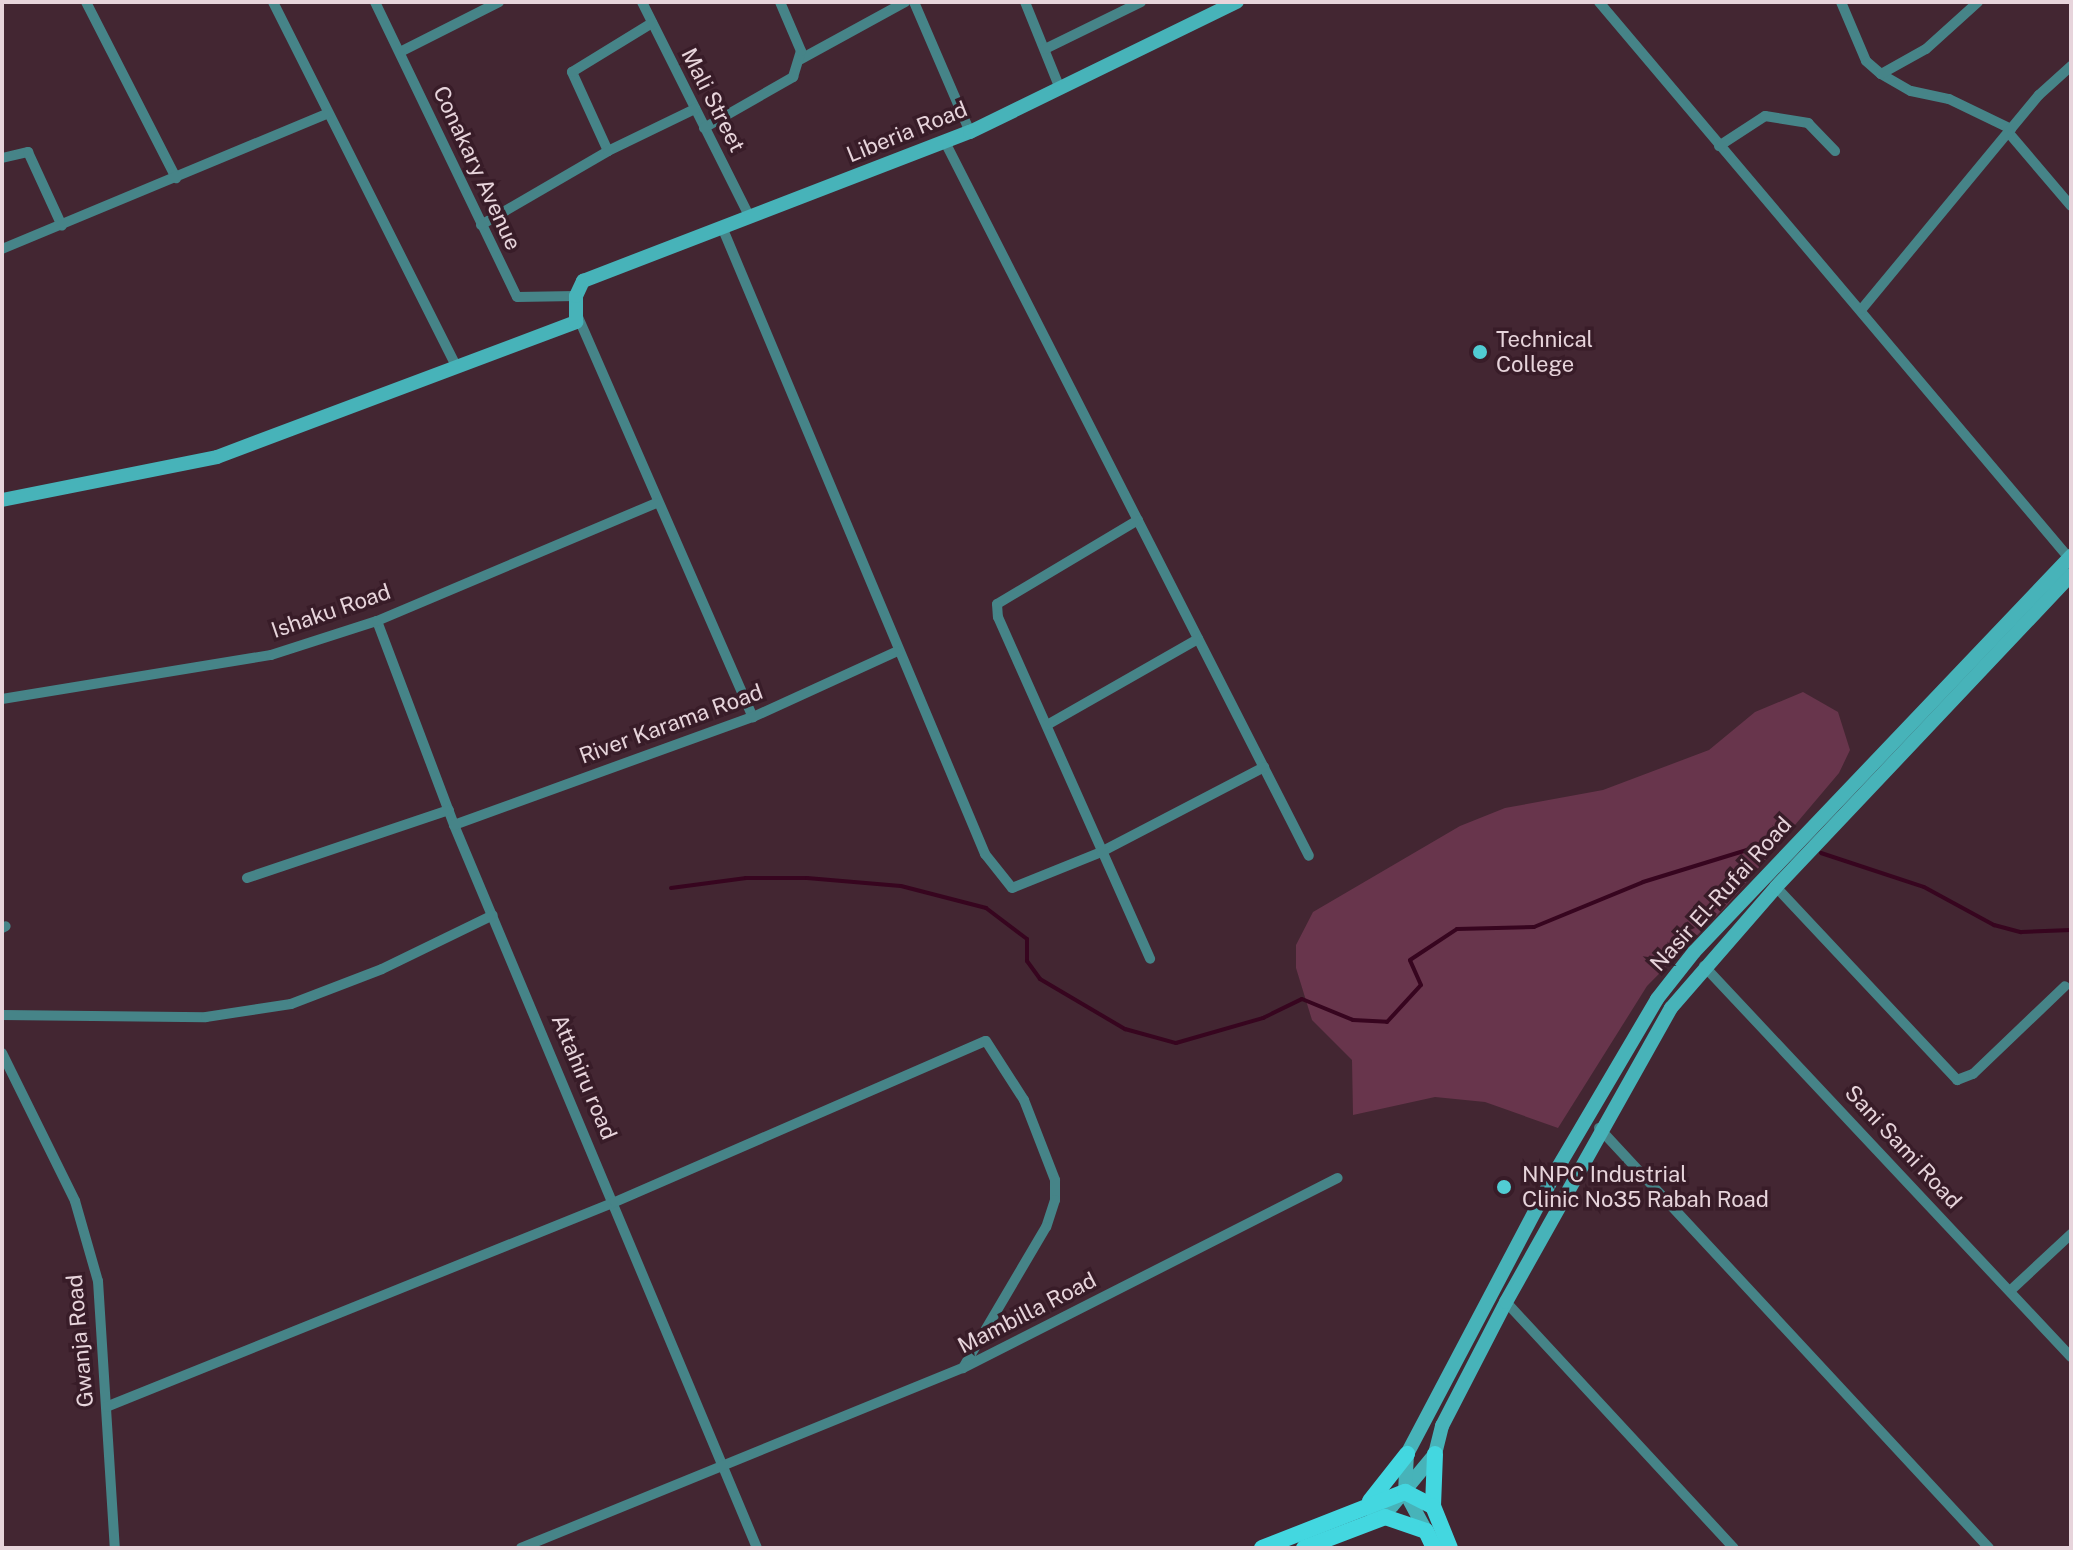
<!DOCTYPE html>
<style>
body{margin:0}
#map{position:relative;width:2073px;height:1550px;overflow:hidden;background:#432632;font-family:"Public Sans",sans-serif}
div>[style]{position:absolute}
.green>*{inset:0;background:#68354c}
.stream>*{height:4px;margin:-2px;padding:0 2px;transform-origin:2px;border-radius:2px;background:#37051f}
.street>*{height:10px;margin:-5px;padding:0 5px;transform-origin:5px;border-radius:5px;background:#468488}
.secondary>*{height:14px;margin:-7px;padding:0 7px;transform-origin:7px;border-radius:7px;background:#47b3b9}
.primary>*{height:16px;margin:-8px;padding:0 8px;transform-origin:8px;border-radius:8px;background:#43d7e0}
.dots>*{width:22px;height:22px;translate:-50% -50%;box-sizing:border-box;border:4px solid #381c28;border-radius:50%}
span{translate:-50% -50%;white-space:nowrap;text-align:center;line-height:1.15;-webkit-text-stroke:7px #381c28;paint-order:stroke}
.street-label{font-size:22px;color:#e7d4db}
.poi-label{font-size:22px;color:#e7d4db}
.left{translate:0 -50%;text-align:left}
.frame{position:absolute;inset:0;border:4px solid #e7d4db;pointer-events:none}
</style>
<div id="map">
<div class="green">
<i style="clip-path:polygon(1803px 692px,1838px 712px,1850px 750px,1839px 773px,1727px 905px,1647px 986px,1558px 1128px,1485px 1102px,1435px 1097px,1353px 1115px,1352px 1060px,1312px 1020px,1296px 968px,1296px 945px,1313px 912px,1460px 826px,1505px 808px,1603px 790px,1709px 750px,1755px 712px)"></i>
</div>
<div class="stream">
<i style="left:1821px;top:853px;width:108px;rotate:18.3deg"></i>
<i style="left:1924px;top:887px;width:80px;rotate:28.5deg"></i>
<i style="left:1994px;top:925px;width:28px;rotate:15deg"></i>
<i style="left:2021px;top:932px;width:50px;rotate:-2.3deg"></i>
<i style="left:671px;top:888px;width:76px;rotate:-7.6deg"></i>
<i style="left:746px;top:878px;width:61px"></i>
<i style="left:807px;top:878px;width:94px;rotate:4.9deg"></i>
<i style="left:901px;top:886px;width:88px;rotate:14.5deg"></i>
<i style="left:986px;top:908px;width:51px;rotate:37.1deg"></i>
<i style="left:1027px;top:939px;width:22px;rotate:90deg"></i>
<i style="left:1027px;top:961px;width:22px;rotate:54deg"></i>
<i style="left:1040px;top:979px;width:99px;rotate:30.5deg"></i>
<i style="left:1125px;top:1029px;width:53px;rotate:15.4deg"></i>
<i style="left:1176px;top:1043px;width:91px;rotate:-16deg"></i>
<i style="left:1263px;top:1018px;width:43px;rotate:-26deg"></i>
<i style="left:1302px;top:999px;width:55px;rotate:22.4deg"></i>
<i style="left:1353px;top:1020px;width:34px;rotate:3deg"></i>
<i style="left:1387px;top:1022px;width:50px;rotate:-47.4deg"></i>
<i style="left:1421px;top:985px;width:27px;rotate:-114deg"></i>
<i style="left:1410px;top:960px;width:56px;rotate:-33.4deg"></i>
<i style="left:1457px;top:929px;width:77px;rotate:-1.5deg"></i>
<i style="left:1534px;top:927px;width:118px;rotate:-22.4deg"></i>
<i style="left:1643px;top:882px;width:119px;rotate:-17.1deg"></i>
</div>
<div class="street">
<i style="left:86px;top:2px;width:198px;rotate:62.9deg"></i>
<i style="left:273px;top:2px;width:407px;rotate:63.3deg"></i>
<i style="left:375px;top:2px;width:327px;rotate:64.3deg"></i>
<i style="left:517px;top:297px;width:59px;rotate:-1deg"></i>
<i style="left:642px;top:2px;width:239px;rotate:63.4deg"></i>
<i style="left:914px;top:2px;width:142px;rotate:66.7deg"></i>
<i style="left:1025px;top:2px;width:91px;rotate:68deg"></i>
<i style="left:1599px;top:2px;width:728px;rotate:49.79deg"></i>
<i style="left:1841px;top:2px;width:64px;rotate:67deg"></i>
<i style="left:1866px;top:61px;width:20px;rotate:41deg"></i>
<i style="left:1881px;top:74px;width:34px;rotate:30deg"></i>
<i style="left:1911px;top:91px;width:39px;rotate:12deg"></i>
<i style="left:1949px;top:99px;width:69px;rotate:25.8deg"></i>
<i style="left:1045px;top:49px;width:107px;rotate:-26.1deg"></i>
<i style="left:400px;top:52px;width:111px;rotate:-26.8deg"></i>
<i style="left:801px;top:59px;width:119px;rotate:-28.7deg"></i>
<i style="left:1881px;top:74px;width:51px;rotate:-29.1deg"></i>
<i style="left:1926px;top:49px;width:70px;rotate:-42.1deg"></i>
<i style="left:704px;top:128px;width:103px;rotate:-29.8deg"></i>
<i style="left:793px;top:77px;width:27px;rotate:-73deg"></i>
<i style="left:801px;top:51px;width:53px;rotate:-113.2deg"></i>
<i style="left:2008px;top:132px;width:97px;rotate:49.6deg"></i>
<i style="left:945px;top:142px;width:801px;rotate:62.99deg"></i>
<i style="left:1719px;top:146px;width:55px;rotate:-33.1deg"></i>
<i style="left:1765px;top:116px;width:44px;rotate:9.2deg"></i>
<i style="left:1808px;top:123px;width:39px;rotate:46deg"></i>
<i style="left:608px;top:151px;width:87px;rotate:-114.5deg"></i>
<i style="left:572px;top:72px;width:94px;rotate:-31.5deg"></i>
<i style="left:2px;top:158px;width:27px;rotate:-13deg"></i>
<i style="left:28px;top:152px;width:81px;rotate:65.3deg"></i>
<i style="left:481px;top:225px;width:147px;rotate:-30.2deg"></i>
<i style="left:608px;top:151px;width:97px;rotate:-25.8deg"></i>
<i style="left:722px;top:227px;width:680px;rotate:67.24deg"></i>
<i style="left:985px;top:854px;width:43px;rotate:51.5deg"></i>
<i style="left:1012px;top:888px;width:96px;rotate:-22deg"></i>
<i style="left:1101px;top:852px;width:184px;rotate:-27.5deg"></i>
<i style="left:2px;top:249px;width:353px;rotate:-22.6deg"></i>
<i style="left:1861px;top:310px;width:279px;rotate:-50.4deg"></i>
<i style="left:2039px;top:95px;width:43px;rotate:-42.2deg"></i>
<i style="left:578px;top:317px;width:437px;rotate:66.4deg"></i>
<i style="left:1138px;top:520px;width:164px;rotate:149.2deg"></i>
<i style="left:997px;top:604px;width:13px;rotate:86deg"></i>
<i style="left:998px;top:617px;width:374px;rotate:66deg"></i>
<i style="left:377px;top:621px;width:218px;rotate:69.3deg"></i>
<i style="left:454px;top:825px;width:784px;rotate:67.26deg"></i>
<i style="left:2px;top:699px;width:273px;rotate:-9.3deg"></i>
<i style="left:271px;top:655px;width:111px;rotate:-17.8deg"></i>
<i style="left:377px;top:621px;width:303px;rotate:-22.9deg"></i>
<i style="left:1047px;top:725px;width:174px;rotate:-29.7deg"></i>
<i style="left:454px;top:825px;width:318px;rotate:-19.9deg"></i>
<i style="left:753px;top:717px;width:159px;rotate:-24.5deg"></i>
<i style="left:247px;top:878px;width:213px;rotate:-18.6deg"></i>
<i style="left:1776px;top:887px;width:265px;rotate:46.8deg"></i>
<i style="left:1957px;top:1080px;width:17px;rotate:-21deg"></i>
<i style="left:1973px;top:1074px;width:127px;rotate:-43.7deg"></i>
<i style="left:2px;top:928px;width:4px;rotate:-27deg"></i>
<i style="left:1704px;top:966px;width:536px;rotate:46.81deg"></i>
<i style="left:2px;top:1015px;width:204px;rotate:0.6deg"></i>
<i style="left:206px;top:1017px;width:86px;rotate:-8.7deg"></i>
<i style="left:291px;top:1004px;width:97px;rotate:-21deg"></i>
<i style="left:382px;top:969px;width:123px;rotate:-25.9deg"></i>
<i style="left:2px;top:1053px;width:165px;rotate:63.7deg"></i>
<i style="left:75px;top:1201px;width:83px;rotate:74deg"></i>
<i style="left:98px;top:1281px;width:268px;rotate:86.4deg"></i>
<i style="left:1599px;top:1128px;width:573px;rotate:47.12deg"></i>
<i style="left:2011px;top:1290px;width:82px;rotate:-43deg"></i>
<i style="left:1506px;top:1302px;width:335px;rotate:47.2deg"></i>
<i style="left:106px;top:1407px;width:549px;rotate:-21.94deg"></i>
<i style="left:615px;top:1202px;width:404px;rotate:-23.5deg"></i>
<i style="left:986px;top:1041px;width:70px;rotate:57.2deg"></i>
<i style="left:1024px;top:1100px;width:86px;rotate:68.8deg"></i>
<i style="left:1055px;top:1180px;width:20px;rotate:90deg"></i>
<i style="left:1055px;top:1200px;width:28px;rotate:108deg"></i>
<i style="left:1046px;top:1227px;width:164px;rotate:120.5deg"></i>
<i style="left:521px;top:1548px;width:477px;rotate:-22.2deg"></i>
<i style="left:963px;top:1368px;width:420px;rotate:-26.9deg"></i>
</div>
<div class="secondary">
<i style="left:2px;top:500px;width:219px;rotate:-11.3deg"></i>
<i style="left:217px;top:457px;width:384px;rotate:-20.6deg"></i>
<i style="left:576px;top:322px;width:26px;rotate:-90deg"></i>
<i style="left:576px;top:296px;width:17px;rotate:-65deg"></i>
<i style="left:583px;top:281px;width:415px;rotate:-21.1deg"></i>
<i style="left:970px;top:132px;width:297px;rotate:-26deg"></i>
<i style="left:1372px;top:1520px;width:24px;rotate:-35deg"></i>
<i style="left:1392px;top:1506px;width:67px;rotate:-50.4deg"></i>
<i style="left:1435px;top:1454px;width:29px;rotate:-76deg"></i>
<i style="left:1442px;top:1426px;width:140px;rotate:-62.7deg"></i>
<i style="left:1506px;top:1302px;width:337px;rotate:-60.7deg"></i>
<i style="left:1671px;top:1008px;width:160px;rotate:-49deg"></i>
<i style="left:1776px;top:887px;width:429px;rotate:-46.6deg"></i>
<i style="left:1426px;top:1531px;width:44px;rotate:-118.3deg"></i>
<i style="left:1405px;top:1492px;width:38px;rotate:-87deg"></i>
<i style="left:1407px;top:1454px;width:322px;rotate:-62.2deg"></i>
<i style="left:1557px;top:1169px;width:197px;rotate:-59.5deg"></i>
<i style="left:1657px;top:999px;width:60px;rotate:-51.8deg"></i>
<i style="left:1694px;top:952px;width:547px;rotate:-46.41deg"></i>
</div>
<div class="primary">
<i style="left:1370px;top:1501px;width:60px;rotate:-51.8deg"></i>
<i style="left:1433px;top:1506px;width:52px;rotate:-87.8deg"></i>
<i style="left:1262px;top:1548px;width:154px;rotate:-21.4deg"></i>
<i style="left:1405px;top:1492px;width:31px;rotate:27deg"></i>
<i style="left:1433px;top:1506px;width:45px;rotate:68deg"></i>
<i style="left:1304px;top:1548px;width:87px;rotate:-20.9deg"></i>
<i style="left:1385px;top:1517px;width:43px;rotate:18.9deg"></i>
<i style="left:1426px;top:1531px;width:19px;rotate:65deg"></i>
</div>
<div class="dots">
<i style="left:1480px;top:352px;background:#51ccd3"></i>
<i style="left:1504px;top:1187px;background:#51ccd3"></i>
</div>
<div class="street-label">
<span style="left:713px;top:100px;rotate:63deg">Mali Street</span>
<span style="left:907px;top:132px;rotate:-22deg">Liberia Road</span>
<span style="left:477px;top:168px;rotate:65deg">Conakary Avenue</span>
<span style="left:331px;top:611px;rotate:-19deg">Ishaku Road</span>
<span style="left:671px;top:724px;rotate:-20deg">River Karama Road</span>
<span style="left:1721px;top:894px;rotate:-48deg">Nasir El-Rufai Road</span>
<span style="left:584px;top:1077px;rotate:67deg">Attahiru road</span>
<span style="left:1903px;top:1147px;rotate:47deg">Sani Sami Road</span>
<span style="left:1027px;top:1313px;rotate:-27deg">Mambilla Road</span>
<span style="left:80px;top:1341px;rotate:-95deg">Gwanja Road</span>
</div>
<div class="poi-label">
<span class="left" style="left:1496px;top:352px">Technical<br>College</span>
<span class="left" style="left:1522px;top:1187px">NNPC Industrial<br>Clinic No35 Rabah Road</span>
</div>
<div class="frame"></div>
</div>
